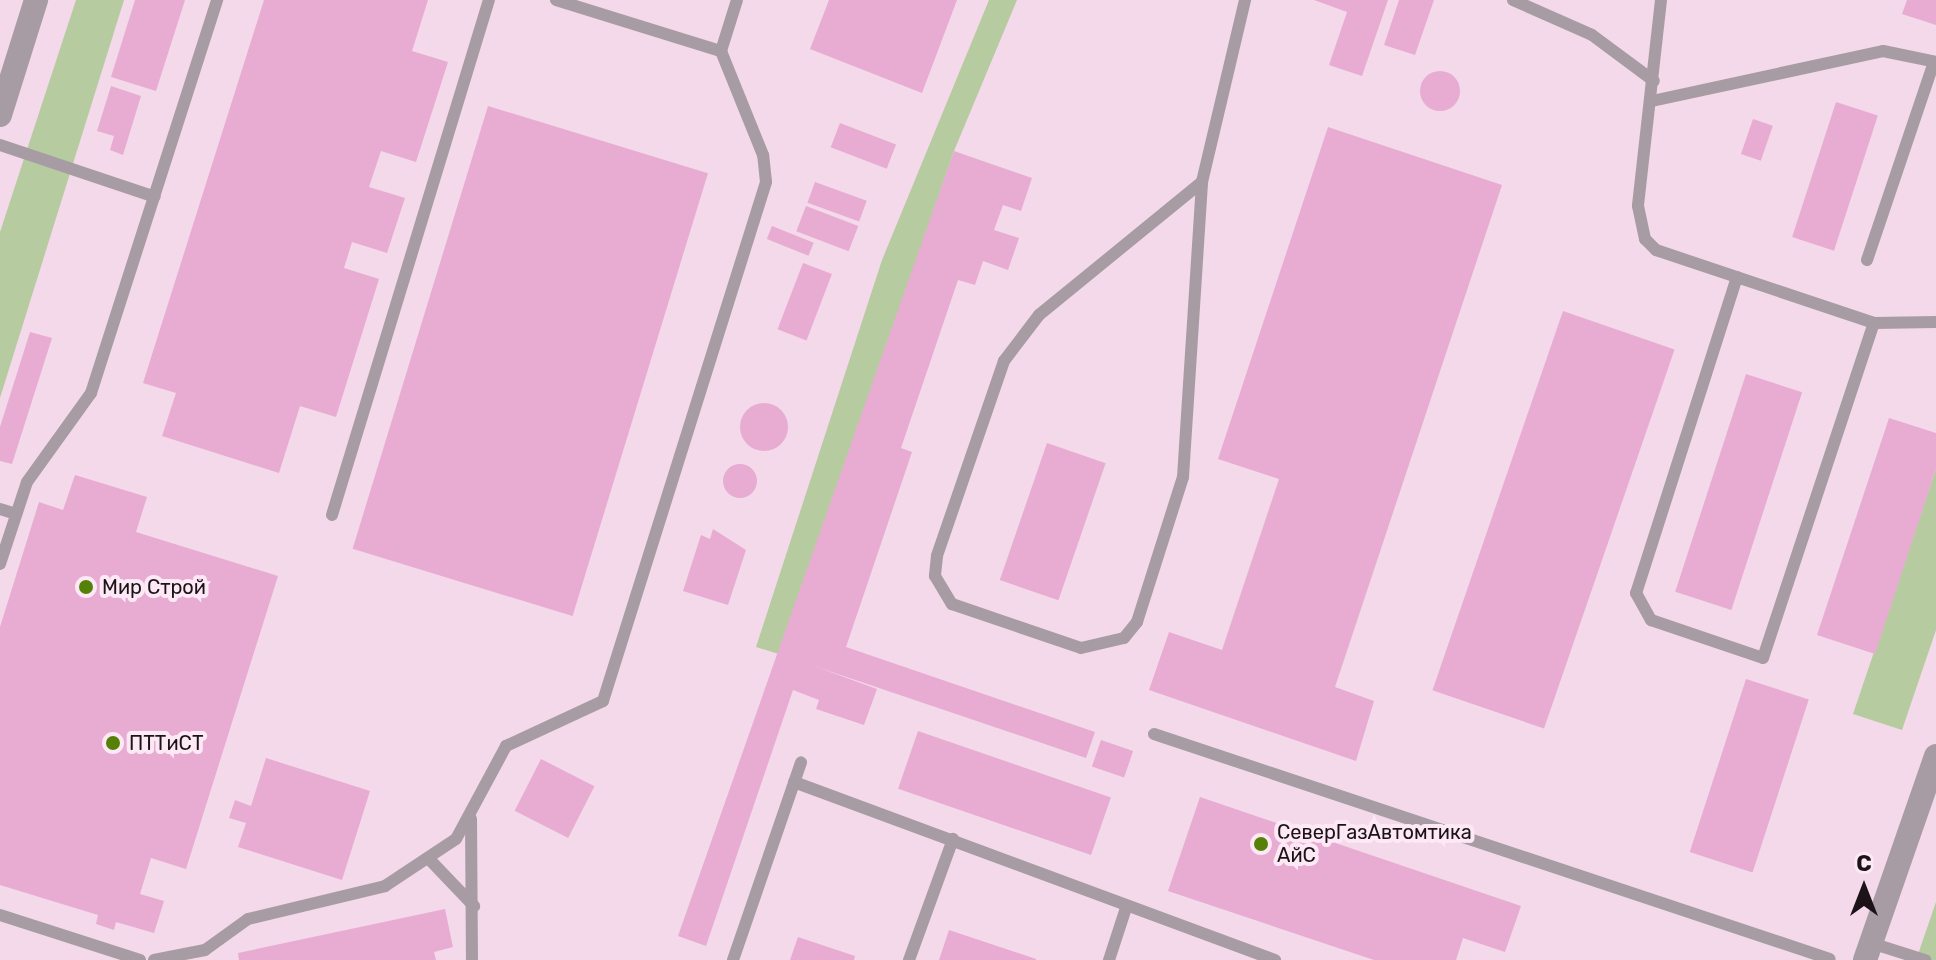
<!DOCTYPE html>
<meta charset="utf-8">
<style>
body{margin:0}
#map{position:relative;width:1936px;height:960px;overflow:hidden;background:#f3d9e9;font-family:Rubik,sans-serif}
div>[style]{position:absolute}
.green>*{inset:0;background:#b6cca0}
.building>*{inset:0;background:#e8acd3;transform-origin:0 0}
.round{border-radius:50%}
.service>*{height:12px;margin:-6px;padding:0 6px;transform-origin:6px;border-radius:6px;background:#a79ca3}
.minor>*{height:24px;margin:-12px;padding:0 12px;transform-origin:12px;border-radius:12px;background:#a79ca3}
.dots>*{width:22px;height:22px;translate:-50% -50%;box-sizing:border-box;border:4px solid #fde8f5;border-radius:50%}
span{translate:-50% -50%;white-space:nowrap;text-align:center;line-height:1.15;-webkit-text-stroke:8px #fde8f5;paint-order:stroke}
.poi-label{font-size:20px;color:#1b1318}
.left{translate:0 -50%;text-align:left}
.north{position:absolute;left:1824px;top:848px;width:80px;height:80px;-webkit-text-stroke:6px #fde8f5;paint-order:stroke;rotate:0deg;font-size:22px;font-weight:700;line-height:32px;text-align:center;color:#1b1318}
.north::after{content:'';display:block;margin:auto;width:28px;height:36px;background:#1b1318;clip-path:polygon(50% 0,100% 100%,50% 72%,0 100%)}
</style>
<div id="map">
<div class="green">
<i style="clip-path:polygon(76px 0,124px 0,0 398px,0 232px)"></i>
<i style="clip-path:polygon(989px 0,1017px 0,954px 151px,782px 655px,756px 647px,882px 260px)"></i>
<i style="clip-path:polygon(1936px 469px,1936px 630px,1902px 730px,1853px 714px)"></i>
<i style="clip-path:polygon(1936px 902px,1936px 960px,1916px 960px)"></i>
</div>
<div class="building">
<i style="clip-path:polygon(135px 0,185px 0,156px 91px,111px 77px)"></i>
<i style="clip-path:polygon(264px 0,428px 0,412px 51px,448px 62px,416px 162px,381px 151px,369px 187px,405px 198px,387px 253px,352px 242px,344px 268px,379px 279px,336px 417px,300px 406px,279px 473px,162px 436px,176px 393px,143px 383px)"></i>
<i style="clip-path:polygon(829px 0,957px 0,922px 93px,810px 49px)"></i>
<i style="clip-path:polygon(1314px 0,1388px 0,1362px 76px,1329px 65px,1347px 12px)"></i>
<i style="clip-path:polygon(1399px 0,1434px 0,1415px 55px,1384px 45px)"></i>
<i style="clip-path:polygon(1907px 0,1936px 0,1936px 25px,1902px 14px)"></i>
<i class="round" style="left:1420px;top:71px;width:40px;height:40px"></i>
<i style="clip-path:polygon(111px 86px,141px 96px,123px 155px,110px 150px,114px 136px,97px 131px)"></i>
<i style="left:1836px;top:102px;width:44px;height:142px;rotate:18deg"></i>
<i style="left:488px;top:106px;width:230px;height:463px;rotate:17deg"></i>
<i style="left:1753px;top:119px;width:21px;height:37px;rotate:19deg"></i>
<i style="left:840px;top:123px;width:60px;height:26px;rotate:21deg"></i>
<i style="clip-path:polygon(1328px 127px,1502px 185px,1335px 687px,1374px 701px,1356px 761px,1149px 690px,1169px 632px,1222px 650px,1279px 479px,1218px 459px)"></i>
<i style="clip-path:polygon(954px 151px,1032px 178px,1021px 211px,1003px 205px,994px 230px,1019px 238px,1008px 270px,983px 261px,975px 285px,958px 280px,901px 448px,912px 452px,846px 647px,1095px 732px,1086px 758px,814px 666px,877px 689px,864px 725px,816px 709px,819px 700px,793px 690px,706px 946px,678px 936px)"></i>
<i style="left:815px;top:182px;width:55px;height:22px;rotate:20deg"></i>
<i style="left:806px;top:206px;width:56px;height:27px;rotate:21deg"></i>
<i style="left:772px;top:226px;width:45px;height:14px;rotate:22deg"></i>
<i style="left:803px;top:263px;width:31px;height:71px;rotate:21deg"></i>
<i style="left:1563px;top:311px;width:118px;height:401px;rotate:19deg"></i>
<i style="clip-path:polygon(30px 332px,52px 338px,12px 464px,0 461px,0 427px)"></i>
<i style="left:1746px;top:374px;width:59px;height:229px;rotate:18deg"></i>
<i class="round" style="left:740px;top:403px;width:48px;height:48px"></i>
<i style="clip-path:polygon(1889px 418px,1936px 433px,1936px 469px,1875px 654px,1817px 635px)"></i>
<i style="left:1047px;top:443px;width:62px;height:145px;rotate:19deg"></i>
<i class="round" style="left:723px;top:464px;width:34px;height:34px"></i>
<i style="clip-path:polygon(75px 475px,147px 497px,136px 532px,278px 576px,186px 869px,151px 858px,140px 894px,164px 901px,154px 933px,116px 922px,114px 930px,96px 924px,98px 915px,0 885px,0 627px,39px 502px,63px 510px)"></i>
<i style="clip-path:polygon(713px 529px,746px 550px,728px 605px,683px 591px,701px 535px,710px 539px)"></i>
<i style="left:1746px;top:679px;width:66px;height:182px;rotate:18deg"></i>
<i style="left:918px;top:731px;width:204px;height:61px;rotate:19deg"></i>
<i style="left:1101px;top:740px;width:34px;height:28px;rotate:19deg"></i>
<i style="clip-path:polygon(266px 758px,370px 791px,342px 880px,238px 847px,246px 823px,229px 818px,235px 800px,251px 806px)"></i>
<i style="left:541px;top:759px;width:60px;height:58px;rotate:27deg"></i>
<i style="clip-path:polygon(1200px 797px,1521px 906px,1505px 952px,1463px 938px,1456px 960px,1374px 960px,1168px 891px)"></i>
<i style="clip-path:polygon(445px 909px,453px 947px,434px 952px,436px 960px,239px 960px,238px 953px)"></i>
<i style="clip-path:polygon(949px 930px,1036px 959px,1036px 960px,939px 960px)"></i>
<i style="clip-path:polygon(798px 937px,855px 956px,854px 960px,790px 960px)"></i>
</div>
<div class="service">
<i style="left:556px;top:0;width:173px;rotate:17.2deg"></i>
<i style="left:721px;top:51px;width:53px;rotate:-72.6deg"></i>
<i style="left:1513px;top:0;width:86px;rotate:23.9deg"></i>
<i style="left:1592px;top:35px;width:77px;rotate:36.6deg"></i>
<i style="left:1661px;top:0;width:207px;rotate:96.4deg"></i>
<i style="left:1638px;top:206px;width:34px;rotate:78deg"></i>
<i style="left:1645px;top:239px;width:16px;rotate:45deg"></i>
<i style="left:1656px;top:250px;width:230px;rotate:18.5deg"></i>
<i style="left:1874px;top:323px;width:62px;rotate:-0.9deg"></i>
<i style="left:1652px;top:101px;width:236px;rotate:-12.2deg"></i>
<i style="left:1883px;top:51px;width:54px;rotate:11.7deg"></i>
<i style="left:0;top:145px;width:163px;rotate:18.5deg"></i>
<i style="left:1202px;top:182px;width:210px;rotate:140.8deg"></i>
<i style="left:1039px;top:315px;width:58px;rotate:127.3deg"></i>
<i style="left:1004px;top:361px;width:206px;rotate:109deg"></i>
<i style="left:937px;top:556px;width:20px;rotate:96deg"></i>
<i style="left:935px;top:576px;width:33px;rotate:59deg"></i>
<i style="left:952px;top:604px;width:136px;rotate:18.8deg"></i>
<i style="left:1081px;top:648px;width:44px;rotate:-13.1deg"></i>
<i style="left:1124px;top:638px;width:21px;rotate:-51deg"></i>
<i style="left:1137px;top:622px;width:152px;rotate:-72.4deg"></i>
<i style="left:1183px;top:477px;width:296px;rotate:-86.3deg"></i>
<i style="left:1202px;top:182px;width:187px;rotate:-76.7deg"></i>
<i style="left:1867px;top:260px;width:209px;rotate:-71.3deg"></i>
<i style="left:1737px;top:277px;width:332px;rotate:107.7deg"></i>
<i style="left:1636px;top:593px;width:31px;rotate:61deg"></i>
<i style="left:1651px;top:620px;width:118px;rotate:18.7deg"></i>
<i style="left:1763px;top:658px;width:353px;rotate:-71.7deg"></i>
<i style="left:0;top:509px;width:17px;rotate:17deg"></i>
<i style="left:332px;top:515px;width:538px;rotate:-73.05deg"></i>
<i style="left:0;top:564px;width:86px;rotate:-71.8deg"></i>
<i style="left:27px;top:482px;width:110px;rotate:-54.3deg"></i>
<i style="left:91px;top:393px;width:413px;rotate:-72.2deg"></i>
<i style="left:1154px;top:734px;width:712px;rotate:18.41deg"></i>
<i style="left:794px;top:782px;width:513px;rotate:20.31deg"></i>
<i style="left:471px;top:819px;width:141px;rotate:89.6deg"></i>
<i style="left:430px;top:860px;width:64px;rotate:46.3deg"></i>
<i style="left:0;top:915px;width:147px;rotate:17.8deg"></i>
<i style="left:1871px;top:943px;width:57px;rotate:17.5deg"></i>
<i style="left:154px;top:960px;width:52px;rotate:-11.1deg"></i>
<i style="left:205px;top:950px;width:53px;rotate:-35.8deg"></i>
<i style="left:248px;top:919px;width:141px;rotate:-13.5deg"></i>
<i style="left:385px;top:886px;width:85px;rotate:-33.5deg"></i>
<i style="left:456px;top:839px;width:106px;rotate:-61.7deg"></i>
<i style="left:506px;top:746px;width:107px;rotate:-24.9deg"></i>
<i style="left:603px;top:701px;width:544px;rotate:-72.56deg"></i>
<i style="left:766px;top:182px;width:27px;rotate:-96deg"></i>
<i style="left:763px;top:155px;width:112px;rotate:-112deg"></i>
<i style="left:733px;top:960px;width:209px;rotate:-71deg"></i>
<i style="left:909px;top:960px;width:129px;rotate:-70deg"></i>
<i style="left:1109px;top:960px;width:55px;rotate:-71.9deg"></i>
</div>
<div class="minor">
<i style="left:0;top:115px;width:121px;rotate:-72.6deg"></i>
<i style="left:1865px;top:960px;width:216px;rotate:-70.8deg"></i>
</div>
<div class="dots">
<i style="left:86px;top:587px;background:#568109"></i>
<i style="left:113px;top:743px;background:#568109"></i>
<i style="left:1261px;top:844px;background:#568109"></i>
</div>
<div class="poi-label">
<span class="left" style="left:102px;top:587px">Мир Строй</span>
<span class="left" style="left:129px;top:743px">ПТТиСТ</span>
<span class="left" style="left:1277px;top:844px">СеверГазАвтомтика<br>АйС</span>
</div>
<div class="north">С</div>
</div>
